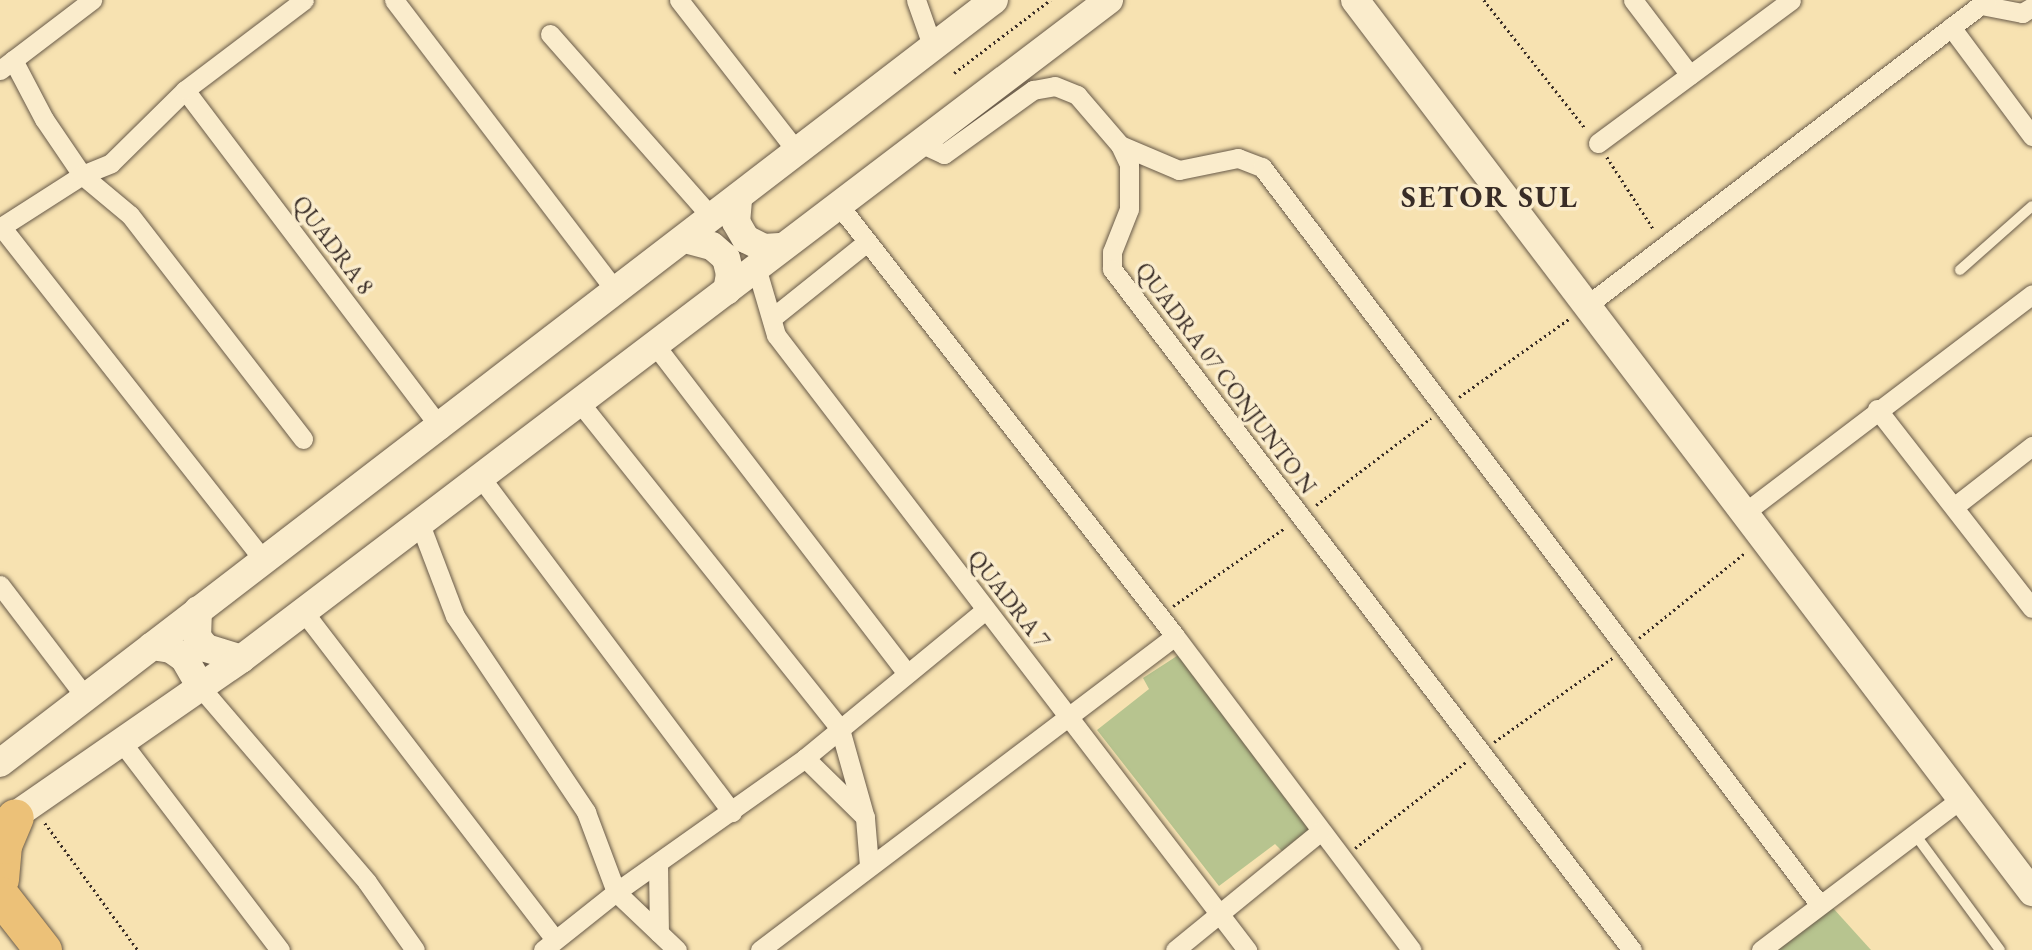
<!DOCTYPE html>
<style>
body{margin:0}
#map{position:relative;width:2032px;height:950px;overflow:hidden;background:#f7e2b1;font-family:"EB Garamond",serif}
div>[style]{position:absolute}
.green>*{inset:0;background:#b7c48f}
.path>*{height:2.5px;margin-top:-1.25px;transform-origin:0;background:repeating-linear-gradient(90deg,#382c26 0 2px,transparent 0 5.5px)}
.roads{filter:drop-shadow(0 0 2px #685a49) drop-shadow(0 0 2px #685a49)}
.lane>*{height:10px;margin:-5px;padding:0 5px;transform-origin:5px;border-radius:5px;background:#faeccc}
.street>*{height:19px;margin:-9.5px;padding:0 9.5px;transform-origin:9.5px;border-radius:9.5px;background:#faeccc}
.secondary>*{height:28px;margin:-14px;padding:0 14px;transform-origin:14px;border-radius:14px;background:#faeccc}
.highway>*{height:37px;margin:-18.5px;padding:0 18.5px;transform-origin:18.5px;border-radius:18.5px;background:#ecc178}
span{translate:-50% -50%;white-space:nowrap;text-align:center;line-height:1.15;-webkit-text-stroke:7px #faeccc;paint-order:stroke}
.street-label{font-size:23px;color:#382c26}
.district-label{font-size:30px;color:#382c26;font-weight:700;letter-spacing:2px}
</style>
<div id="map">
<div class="green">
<i style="clip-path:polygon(1180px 654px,1314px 830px,1288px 857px,1275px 844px,1219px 886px,1097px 730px,1149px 689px,1143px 678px)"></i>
<i style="clip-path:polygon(1833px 908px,1871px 950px,1778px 950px)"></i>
</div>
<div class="path">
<i style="left:1484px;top:0;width:164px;rotate:51.7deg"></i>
<i style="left:954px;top:73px;width:121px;rotate:-37.2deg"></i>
<i style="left:1607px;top:157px;width:87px;rotate:57.2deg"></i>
<i style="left:1459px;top:397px;width:136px;rotate:-35.4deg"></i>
<i style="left:1316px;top:505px;width:144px;rotate:-37.1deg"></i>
<i style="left:1173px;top:606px;width:136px;rotate:-34.9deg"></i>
<i style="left:1639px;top:638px;width:137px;rotate:-38.8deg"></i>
<i style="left:1494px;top:742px;width:145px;rotate:-35.4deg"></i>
<i style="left:45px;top:823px;width:157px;rotate:53.8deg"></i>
<i style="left:1355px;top:848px;width:140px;rotate:-37.8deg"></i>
</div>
<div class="roads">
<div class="lane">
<i style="left:1960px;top:270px;width:96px;rotate:-41.6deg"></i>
<i style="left:1914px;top:833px;width:145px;rotate:53.7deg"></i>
</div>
<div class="street">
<i style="left:394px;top:0;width:366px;rotate:52.7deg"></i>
<i style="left:679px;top:0;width:194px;rotate:52.1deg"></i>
<i style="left:916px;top:0;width:51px;rotate:70.5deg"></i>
<i style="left:1633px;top:0;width:94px;rotate:52.8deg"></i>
<i style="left:1981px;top:5px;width:42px;rotate:11deg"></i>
<i style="left:2022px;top:13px;width:12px;rotate:-31deg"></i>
<i style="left:1951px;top:27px;width:136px;rotate:53.4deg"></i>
<i style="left:550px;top:34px;width:247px;rotate:48.6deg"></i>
<i style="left:13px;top:60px;width:67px;rotate:62.3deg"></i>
<i style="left:44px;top:119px;width:68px;rotate:55.8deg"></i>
<i style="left:82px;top:175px;width:62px;rotate:39.8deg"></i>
<i style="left:130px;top:215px;width:283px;rotate:52.3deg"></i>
<i style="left:0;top:70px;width:116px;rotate:-37.3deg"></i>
<i style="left:185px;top:90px;width:425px;rotate:52.9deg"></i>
<i style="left:920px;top:143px;width:26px;rotate:25deg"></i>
<i style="left:944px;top:154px;width:110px;rotate:-35.7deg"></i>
<i style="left:1033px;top:90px;width:22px;rotate:-10deg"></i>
<i style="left:1055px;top:86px;width:24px;rotate:22deg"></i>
<i style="left:1077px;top:95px;width:66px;rotate:49.3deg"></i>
<i style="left:1120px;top:145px;width:21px;rotate:65deg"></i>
<i style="left:1129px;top:164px;width:45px;rotate:90deg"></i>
<i style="left:1129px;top:209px;width:46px;rotate:111.6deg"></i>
<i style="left:1112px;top:252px;width:17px;rotate:90deg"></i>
<i style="left:1112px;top:269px;width:857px;rotate:52.64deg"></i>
<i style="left:1598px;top:143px;width:240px;rotate:-36.5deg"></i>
<i style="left:1120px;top:145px;width:64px;rotate:23deg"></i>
<i style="left:1179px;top:170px;width:60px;rotate:-11.5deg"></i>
<i style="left:1238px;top:158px;width:26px;rotate:21deg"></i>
<i style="left:1262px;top:167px;width:925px;rotate:52.91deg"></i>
<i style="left:838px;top:204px;width:548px;rotate:52.04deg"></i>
<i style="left:1175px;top:636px;width:393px;rotate:53deg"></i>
<i style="left:756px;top:267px;width:71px;rotate:73.6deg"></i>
<i style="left:776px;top:335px;width:775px;rotate:52.55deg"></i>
<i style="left:1586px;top:306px;width:504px;rotate:-37.35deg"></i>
<i style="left:772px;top:318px;width:122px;rotate:-38.7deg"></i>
<i style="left:655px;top:345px;width:412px;rotate:52.5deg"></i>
<i style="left:580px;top:403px;width:417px;rotate:51.4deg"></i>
<i style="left:840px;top:729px;width:92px;rotate:74.3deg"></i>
<i style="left:865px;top:818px;width:48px;rotate:85.2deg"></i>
<i style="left:1877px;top:409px;width:252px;rotate:52.1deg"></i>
<i style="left:481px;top:478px;width:418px;rotate:53.1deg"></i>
<i style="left:1955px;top:506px;width:98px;rotate:-37.9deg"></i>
<i style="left:1744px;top:513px;width:362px;rotate:-37.2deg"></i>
<i style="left:420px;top:524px;width:98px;rotate:69.2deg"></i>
<i style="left:455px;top:616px;width:236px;rotate:56.2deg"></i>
<i style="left:586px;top:812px;width:85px;rotate:69.4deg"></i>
<i style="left:616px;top:892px;width:84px;rotate:43.6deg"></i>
<i style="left:265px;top:562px;width:427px;rotate:-128.2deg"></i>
<i style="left:1px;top:227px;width:96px;rotate:-32.7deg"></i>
<i style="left:82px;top:175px;width:31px;rotate:-22deg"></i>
<i style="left:111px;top:163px;width:104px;rotate:-44.6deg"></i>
<i style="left:185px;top:90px;width:149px;rotate:-37.1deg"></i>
<i style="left:0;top:585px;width:142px;rotate:52.7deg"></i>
<i style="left:303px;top:611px;width:414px;rotate:52.5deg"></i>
<i style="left:201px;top:688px;width:255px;rotate:49.4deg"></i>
<i style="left:367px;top:882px;width:83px;rotate:54.8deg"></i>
<i style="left:123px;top:744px;width:259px;rotate:52.7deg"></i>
<i style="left:805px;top:758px;width:84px;rotate:44.5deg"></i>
<i style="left:658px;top:863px;width:70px;rotate:89.2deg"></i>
<i style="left:543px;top:950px;width:93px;rotate:-38.5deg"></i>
<i style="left:616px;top:892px;width:232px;rotate:-35.3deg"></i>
<i style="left:805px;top:758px;width:233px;rotate:-39.4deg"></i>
<i style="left:760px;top:950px;width:520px;rotate:-37.11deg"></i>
<i style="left:1175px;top:950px;width:188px;rotate:-39.2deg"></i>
<i style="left:1761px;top:950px;width:251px;rotate:-37.1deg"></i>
</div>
<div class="secondary">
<i style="left:1355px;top:0;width:1120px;rotate:52.8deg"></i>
<i style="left:738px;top:200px;width:22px;rotate:95deg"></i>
<i style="left:736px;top:222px;width:20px;rotate:60deg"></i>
<i style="left:746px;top:239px;width:20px;rotate:27deg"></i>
<i style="left:764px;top:248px;width:16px;rotate:-4deg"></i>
<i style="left:685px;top:239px;width:28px;rotate:15deg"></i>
<i style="left:712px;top:246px;width:18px;rotate:41deg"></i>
<i style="left:726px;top:258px;width:16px;rotate:76deg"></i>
<i style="left:730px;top:274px;width:17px;rotate:100deg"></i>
<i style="left:198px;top:610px;width:27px;rotate:92deg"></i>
<i style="left:197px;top:637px;width:14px;rotate:51deg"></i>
<i style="left:206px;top:648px;width:37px;rotate:17deg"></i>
<i style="left:152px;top:646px;width:19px;rotate:9deg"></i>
<i style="left:171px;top:649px;width:16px;rotate:35deg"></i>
<i style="left:184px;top:658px;width:34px;rotate:60deg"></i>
<i style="left:0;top:763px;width:1253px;rotate:-37.51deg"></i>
<i style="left:0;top:826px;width:293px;rotate:-34.7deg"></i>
<i style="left:241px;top:659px;width:1090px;rotate:-37.21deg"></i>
</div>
<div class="highway">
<i style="left:0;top:879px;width:34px;rotate:-85deg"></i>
<i style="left:3px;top:845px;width:30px;rotate:-67deg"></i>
<i style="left:0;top:895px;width:70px;rotate:52deg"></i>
</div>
</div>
<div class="street-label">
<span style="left:333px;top:245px;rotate:53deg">QUADRA 8</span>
<span style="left:1226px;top:378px;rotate:53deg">QUADRA 07 CONJUNTO N</span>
<span style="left:1009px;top:599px;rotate:52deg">QUADRA 7</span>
</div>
<div class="district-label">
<span style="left:1490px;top:197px">SETOR SUL</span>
</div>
</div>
